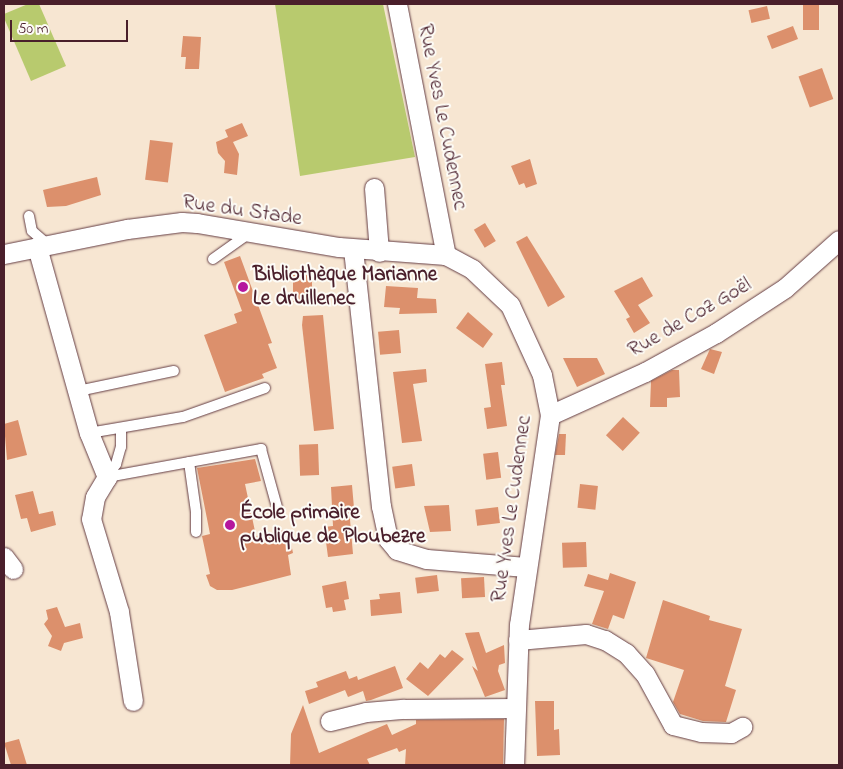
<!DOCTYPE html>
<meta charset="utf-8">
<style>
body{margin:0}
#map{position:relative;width:843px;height:769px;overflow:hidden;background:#f7e6d2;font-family:"Indie Flower",sans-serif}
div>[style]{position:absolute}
.green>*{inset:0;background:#b8ca6e}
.building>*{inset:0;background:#dc906c;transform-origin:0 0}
.roads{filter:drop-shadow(0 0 1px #643d44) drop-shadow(0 0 1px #643d44)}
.service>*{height:10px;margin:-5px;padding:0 5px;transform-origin:5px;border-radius:5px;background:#fff}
.minor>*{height:19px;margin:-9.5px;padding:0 9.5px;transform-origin:9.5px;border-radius:9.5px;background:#fff}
.dots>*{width:14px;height:14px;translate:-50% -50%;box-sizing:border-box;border:2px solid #fdfcf7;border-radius:50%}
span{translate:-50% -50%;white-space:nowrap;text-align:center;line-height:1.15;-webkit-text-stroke:4px #fdfcf7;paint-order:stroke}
.street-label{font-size:21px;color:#4a1f2b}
.poi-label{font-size:21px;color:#4a1f2b;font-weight:700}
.left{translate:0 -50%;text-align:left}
.frame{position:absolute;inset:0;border:5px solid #4a1f2b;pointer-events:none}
.scale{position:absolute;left:10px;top:20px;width:118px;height:22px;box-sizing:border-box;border:2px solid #4a1f2b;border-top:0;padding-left:6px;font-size:15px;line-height:18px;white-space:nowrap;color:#4a1f2b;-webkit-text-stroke:4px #fdfcf7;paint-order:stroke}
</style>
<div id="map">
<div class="green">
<i style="clip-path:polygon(28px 4px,39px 4px,66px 66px,31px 81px,4px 18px,4px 14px)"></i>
<i style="clip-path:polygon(275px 4px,383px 4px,415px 157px,300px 176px)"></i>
</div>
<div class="building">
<i style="left:803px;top:4px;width:16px;height:26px"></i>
<i style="left:767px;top:6px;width:13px;height:19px;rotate:77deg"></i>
<i style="left:793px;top:26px;width:14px;height:28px;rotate:69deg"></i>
<i style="clip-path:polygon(183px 36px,201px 37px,199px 69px,185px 69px,186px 57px,181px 57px)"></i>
<i style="left:822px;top:68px;width:33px;height:25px;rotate:70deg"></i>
<i style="clip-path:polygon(242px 123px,248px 136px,233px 142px,239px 154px,237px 175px,224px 173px,225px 161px,218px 153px,216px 142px,228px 137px,225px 130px)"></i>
<i style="left:150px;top:140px;width:23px;height:40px;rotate:7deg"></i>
<i style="clip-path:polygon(530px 159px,537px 184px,526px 188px,524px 183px,519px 185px,511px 166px)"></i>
<i style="clip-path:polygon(97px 177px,101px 195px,66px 206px,47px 207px,43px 190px)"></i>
<i style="left:485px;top:223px;width:21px;height:13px;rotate:59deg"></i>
<i style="clip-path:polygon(527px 236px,565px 297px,548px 307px,516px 242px)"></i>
<i style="clip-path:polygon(240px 256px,272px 343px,268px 344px,277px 368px,262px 374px,264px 378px,225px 392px,204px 335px,237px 323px,234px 314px,242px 311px,224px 262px)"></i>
<i style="left:293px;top:275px;width:19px;height:27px"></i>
<i style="clip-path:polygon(642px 277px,653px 296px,638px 305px,650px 323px,634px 333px,626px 319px,630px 317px,614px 291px)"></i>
<i style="clip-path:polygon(386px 286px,418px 288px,417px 298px,436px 299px,437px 313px,399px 314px,400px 308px,384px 307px)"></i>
<i style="clip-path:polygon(468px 312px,493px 334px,483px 348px,456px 328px)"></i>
<i style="clip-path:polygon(323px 315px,334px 429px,314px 431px,302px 325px,303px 316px)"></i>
<i style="left:399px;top:330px;width:23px;height:21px;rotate:85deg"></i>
<i style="clip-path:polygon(710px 349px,722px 352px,714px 374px,701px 369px)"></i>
<i style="clip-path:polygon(563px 358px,597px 358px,605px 374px,577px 387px)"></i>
<i style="clip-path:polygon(502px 362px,505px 385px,501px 385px,507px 426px,487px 429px,484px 408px,491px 407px,485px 364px)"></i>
<i style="clip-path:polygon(426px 369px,427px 382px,413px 384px,422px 441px,402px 443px,393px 372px)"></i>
<i style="clip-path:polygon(672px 370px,679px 370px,680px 397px,667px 398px,667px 407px,650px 407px,651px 381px)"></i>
<i style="left:623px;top:417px;width:23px;height:25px;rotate:43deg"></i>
<i style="clip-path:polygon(18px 420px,27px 455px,7px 460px,4px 424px)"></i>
<i style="clip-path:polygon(559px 434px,566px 434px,565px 455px,555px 455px)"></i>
<i style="left:318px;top:444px;width:31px;height:19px;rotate:88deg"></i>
<i style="left:498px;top:452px;width:26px;height:15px;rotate:83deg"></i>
<i style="clip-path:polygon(255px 459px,261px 481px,245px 484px,256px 536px,288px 529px,293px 553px,288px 555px,291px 575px,232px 590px,217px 590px,210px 586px,206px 575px,210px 574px,202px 536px,210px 534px,197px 468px)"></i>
<i style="left:412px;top:464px;width:22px;height:20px;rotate:82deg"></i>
<i style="left:580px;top:484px;width:18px;height:24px;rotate:6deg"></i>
<i style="clip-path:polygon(352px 485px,354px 508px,349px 508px,353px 554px,328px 557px,324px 527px,333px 526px,331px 487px)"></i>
<i style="clip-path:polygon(33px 491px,39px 514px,53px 511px,56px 525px,31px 532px,27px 518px,21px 519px,15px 495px)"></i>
<i style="clip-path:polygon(449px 505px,451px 531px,430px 532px,424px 506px)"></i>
<i style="left:498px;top:507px;width:16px;height:23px;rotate:83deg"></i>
<i style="left:586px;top:542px;width:25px;height:24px;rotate:88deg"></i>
<i style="clip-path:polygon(610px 573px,636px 582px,624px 619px,613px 615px,608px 629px,592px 624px,604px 591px,584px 586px,588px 574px,608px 580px)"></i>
<i style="left:437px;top:575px;width:16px;height:22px;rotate:83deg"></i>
<i style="left:484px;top:577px;width:20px;height:23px;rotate:87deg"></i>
<i style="clip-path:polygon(346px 581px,349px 599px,344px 600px,346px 610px,333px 612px,332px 607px,326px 608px,322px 586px)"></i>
<i style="clip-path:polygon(400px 592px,402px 613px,371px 616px,370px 600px,380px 599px,379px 594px)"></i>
<i style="clip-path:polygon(663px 600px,710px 616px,709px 620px,742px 629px,725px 686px,736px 690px,726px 722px,703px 721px,680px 714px,673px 702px,684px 670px,646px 658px)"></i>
<i style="clip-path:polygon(57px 607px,65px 627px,80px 623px,83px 638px,64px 643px,61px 651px,48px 646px,52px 636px,44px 624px,48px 619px,46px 610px)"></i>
<i style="clip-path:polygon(479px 632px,486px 653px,504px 645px,505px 663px,499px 665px,498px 671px,505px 690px,485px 697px,472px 666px,478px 671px,465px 633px)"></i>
<i style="clip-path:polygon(452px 650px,464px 659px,428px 696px,406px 679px,420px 662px,428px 669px,440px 654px,445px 658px)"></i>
<i style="clip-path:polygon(395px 666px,403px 688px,371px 700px,366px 701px,363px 691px,348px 697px,345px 690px,309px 704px,305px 691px,318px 687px,316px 682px,346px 671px,349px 679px,357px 676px,358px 680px)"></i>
<i style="clip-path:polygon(535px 701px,554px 701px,554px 730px,559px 729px,560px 755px,537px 756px)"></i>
<i style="clip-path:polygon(303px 705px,319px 753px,387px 724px,392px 735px,416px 724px,416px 720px,504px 719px,503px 765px,405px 765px,406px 749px,399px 752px,397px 748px,367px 759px,370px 765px,290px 765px,291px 734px)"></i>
<i style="clip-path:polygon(19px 739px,27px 765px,11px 765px,4px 743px)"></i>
</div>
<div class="roads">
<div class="service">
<i style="left:29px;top:216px;width:15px;rotate:79deg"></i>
<i style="left:32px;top:231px;width:20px;rotate:41deg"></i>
<i style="left:213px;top:259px;width:47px;rotate:-35.4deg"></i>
<i style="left:78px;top:391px;width:98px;rotate:-11.8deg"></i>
<i style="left:89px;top:433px;width:95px;rotate:-9.7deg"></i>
<i style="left:183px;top:417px;width:87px;rotate:-19.5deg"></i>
<i style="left:189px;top:462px;width:50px;rotate:82deg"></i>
<i style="left:196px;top:512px;width:20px;rotate:90deg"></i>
<i style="left:107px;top:477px;width:157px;rotate:-10.3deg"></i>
<i style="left:261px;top:449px;width:60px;rotate:74.6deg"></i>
<i style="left:107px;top:477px;width:16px;rotate:-55deg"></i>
<i style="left:116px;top:464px;width:18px;rotate:-74deg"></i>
<i style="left:121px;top:447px;width:19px;rotate:-90deg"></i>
</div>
<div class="minor">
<i style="left:397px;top:4px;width:256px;rotate:79deg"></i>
<i style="left:374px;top:188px;width:64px;rotate:85.5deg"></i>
<i style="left:37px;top:247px;width:193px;rotate:74.4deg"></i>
<i style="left:89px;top:433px;width:48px;rotate:67.8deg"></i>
<i style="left:107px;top:477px;width:23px;rotate:121deg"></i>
<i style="left:95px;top:497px;width:22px;rotate:100deg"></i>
<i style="left:91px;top:519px;width:97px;rotate:73.2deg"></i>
<i style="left:119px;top:612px;width:90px;rotate:81.1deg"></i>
<i style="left:353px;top:249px;width:259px;rotate:83.8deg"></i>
<i style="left:381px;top:506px;width:34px;rotate:78deg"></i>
<i style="left:388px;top:539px;width:14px;rotate:51deg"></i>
<i style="left:397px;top:550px;width:31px;rotate:17deg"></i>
<i style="left:427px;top:559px;width:99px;rotate:4.6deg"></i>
<i style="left:4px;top:254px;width:126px;rotate:-11.5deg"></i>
<i style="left:127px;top:229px;width:55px;rotate:-7.3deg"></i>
<i style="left:182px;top:222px;width:15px;rotate:4deg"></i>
<i style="left:197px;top:223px;width:144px;rotate:9.6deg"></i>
<i style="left:339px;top:247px;width:107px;rotate:4.3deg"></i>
<i style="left:446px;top:255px;width:30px;rotate:28deg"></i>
<i style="left:472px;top:269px;width:52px;rotate:43.5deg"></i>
<i style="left:510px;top:305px;width:77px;rotate:65.4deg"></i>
<i style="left:542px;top:375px;width:41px;rotate:78.7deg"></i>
<i style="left:550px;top:415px;width:211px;rotate:98.4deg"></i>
<i style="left:519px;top:624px;width:141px;rotate:92deg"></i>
<i style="left:550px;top:415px;width:104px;rotate:-24.4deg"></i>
<i style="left:645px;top:372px;width:81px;rotate:-28.8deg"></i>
<i style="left:716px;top:333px;width:82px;rotate:-33.1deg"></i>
<i style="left:785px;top:288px;width:72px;rotate:-41.6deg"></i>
<i style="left:4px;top:557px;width:15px;rotate:53deg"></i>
<i style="left:518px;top:640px;width:68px;rotate:-5deg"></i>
<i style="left:586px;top:634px;width:20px;rotate:18deg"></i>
<i style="left:605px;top:640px;width:25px;rotate:32deg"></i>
<i style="left:626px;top:653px;width:28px;rotate:48deg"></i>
<i style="left:645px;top:674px;width:58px;rotate:61.2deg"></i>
<i style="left:673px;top:725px;width:29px;rotate:14deg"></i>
<i style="left:701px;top:732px;width:30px;rotate:2deg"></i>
<i style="left:731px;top:733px;width:13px;rotate:-29deg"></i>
<i style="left:330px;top:721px;width:37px;rotate:-14deg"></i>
<i style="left:366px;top:712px;width:38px;rotate:-5deg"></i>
<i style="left:404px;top:709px;width:110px;rotate:-0.5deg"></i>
</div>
</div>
<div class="dots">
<i style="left:243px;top:287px;background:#b5179e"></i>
<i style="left:230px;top:525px;background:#b5179e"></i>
</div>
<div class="street-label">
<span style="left:442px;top:117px;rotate:79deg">Rue Yves Le Cudennec</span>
<span style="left:242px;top:211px;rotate:8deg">Rue du Stade</span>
<span style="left:690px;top:318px;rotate:-30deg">Rue de Coz Goël</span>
<span style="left:512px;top:509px;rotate:-82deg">Rue Yves Le Cudennec</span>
</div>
<div class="poi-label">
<span class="left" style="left:253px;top:287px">Bibliothèque Marianne<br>Le druillenec</span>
<span class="left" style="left:240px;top:525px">École primaire<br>publique de Ploubezre</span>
</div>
<div class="frame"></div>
<div class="scale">50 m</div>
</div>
